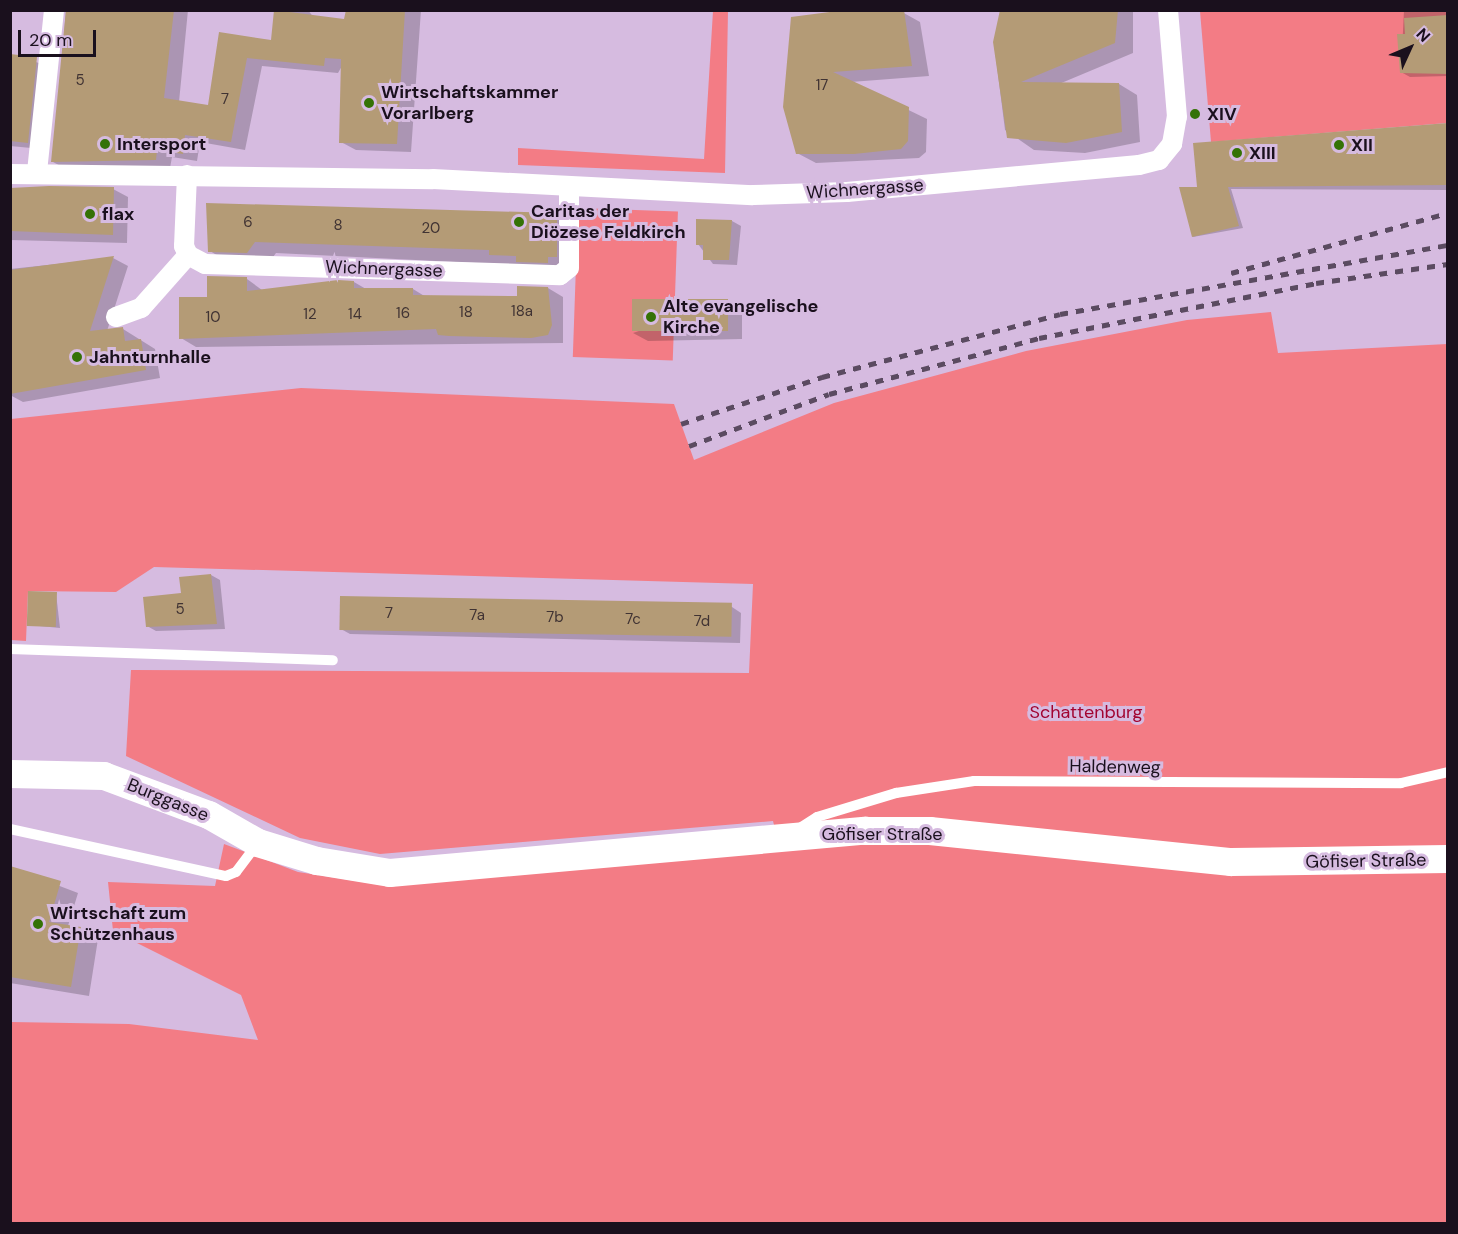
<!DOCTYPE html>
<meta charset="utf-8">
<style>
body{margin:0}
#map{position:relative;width:1458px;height:1234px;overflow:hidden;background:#d6bbe0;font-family:"DM Sans",sans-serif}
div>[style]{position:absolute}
.green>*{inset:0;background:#f37c85;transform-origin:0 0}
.shadow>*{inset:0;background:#0003}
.building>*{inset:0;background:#b49b76;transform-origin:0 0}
.service>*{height:10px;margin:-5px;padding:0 5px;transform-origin:5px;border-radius:5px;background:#fff}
.minor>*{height:20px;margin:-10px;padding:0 10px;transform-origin:10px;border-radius:10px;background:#fff}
.secondary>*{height:28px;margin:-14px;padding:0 14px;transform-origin:14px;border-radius:14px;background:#fff}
.rail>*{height:4.5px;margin-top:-2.25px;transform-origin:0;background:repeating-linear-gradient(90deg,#5b4b61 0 8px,transparent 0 16px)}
.dots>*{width:16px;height:16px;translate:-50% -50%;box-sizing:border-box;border:3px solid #d6bbe0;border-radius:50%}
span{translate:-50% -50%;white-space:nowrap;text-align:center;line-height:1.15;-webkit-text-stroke:6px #d6bbe0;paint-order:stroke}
.number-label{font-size:15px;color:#403333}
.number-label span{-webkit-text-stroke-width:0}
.poi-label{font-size:18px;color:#1a101d;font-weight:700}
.left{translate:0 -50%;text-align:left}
.street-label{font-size:18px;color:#1a101d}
.park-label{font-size:18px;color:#a20431}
.frame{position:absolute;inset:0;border:12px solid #1a101d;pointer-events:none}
.north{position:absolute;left:1380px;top:18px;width:60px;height:60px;-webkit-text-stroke:4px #d6bbe0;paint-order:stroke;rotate:46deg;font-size:16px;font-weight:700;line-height:24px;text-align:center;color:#1a101d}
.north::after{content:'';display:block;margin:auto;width:21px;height:27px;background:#1a101d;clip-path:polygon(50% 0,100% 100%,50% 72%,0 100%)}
.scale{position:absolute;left:18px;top:30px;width:78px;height:27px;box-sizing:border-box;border:3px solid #1a101d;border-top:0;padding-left:8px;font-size:18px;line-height:21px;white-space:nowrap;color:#1a101d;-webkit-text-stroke:4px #d6bbe0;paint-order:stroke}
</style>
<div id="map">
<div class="green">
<i style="clip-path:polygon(713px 11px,728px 11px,725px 173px,518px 165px,518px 148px,704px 159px)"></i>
<i style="clip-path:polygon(1200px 11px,1447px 11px,1447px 123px,1211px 142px)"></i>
<i style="left:578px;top:208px;width:100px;height:149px;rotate:2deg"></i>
<i style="clip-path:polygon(1271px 312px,1278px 353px,1447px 344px,1447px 1223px,11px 1224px,11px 1022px,129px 1024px,258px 1040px,241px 995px,113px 931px,108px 882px,215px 886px,224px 844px,298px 872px,382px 885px,780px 849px,773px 821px,380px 854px,300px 838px,126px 756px,131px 670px,749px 673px,753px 584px,154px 567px,116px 592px,28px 591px,26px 641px,11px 640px,11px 419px,301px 388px,674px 404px,694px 460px,834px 403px,1026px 351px,1187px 320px)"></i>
</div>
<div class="shadow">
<i style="clip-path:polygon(66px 10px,188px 10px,179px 102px,209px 107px,221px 33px,272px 42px,275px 10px,308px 10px,314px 18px,345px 20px,347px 10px,421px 10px,411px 152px,356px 150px,341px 142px,342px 66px,338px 73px,262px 66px,245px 150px,200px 142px,197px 161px,172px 157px,170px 168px,68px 170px,53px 162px)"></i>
<i style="clip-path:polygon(1003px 10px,1133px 12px,1133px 53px,1059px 84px,1119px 84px,1137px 95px,1140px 142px,1085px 153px,1034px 150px,1005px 130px,994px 43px)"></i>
<i style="clip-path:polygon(1404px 10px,1448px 10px,1448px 76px,1410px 77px,1401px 72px)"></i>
<i style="clip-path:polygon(902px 12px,920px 22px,929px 76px,851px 82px,927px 119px,926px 152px,919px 158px,816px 163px,797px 153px,792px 18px)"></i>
<i style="clip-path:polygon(10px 55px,50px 66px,42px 149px,10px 146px)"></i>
<i style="clip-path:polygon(1448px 124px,1448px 190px,1231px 189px,1243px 228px,1193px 237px,1199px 189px)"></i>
<i style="clip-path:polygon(113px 189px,128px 197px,127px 243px,10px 240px,10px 191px)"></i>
<i style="clip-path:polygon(208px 204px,557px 214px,577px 226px,577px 268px,276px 253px,268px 264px,230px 263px,210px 251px)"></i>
<i style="clip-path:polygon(732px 221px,741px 226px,737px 265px,713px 264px,698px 244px)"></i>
<i style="clip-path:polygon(113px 258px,128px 266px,107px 331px,123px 329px,155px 349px,160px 378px,23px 402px,10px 395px,10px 269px)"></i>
<i style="clip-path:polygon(247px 279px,262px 290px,354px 282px,366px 289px,413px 289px,426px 297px,519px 297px,548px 288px,563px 297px,563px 343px,196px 347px,181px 338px,208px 299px)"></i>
<i style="clip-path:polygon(727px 301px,742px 309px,742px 339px,648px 341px,633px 333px)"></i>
<i style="clip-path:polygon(211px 575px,220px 580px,225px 629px,156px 631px,147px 626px,182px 595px,180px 578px)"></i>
<i style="clip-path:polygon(56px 593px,60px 628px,29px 625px)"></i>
<i style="clip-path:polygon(341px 598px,732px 607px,741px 613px,740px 643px,350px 634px,341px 629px)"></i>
<i style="clip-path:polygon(10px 867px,78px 893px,68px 926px,98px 939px,89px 996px,10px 983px)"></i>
</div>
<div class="building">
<i style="clip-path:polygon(66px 10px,174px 10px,164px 98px,208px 105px,219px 32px,271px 40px,274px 10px,344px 19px,346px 10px,405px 10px,397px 144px,339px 143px,341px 59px,325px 58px,324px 66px,247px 58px,231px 142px,185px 135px,183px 154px,157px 150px,156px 160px,51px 162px)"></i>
<i style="clip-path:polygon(845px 10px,904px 10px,912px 66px,833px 72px,909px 107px,908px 141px,901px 149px,854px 154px,796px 154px,783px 107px,791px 17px)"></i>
<i style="clip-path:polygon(1000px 10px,1118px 10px,1115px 43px,1021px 82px,1119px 83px,1122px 132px,1066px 143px,1007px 138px,993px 42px)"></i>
<i style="clip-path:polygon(1448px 15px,1448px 74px,1400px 73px,1397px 34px,1405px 34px,1404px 18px)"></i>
<i style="clip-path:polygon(10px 54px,37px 57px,28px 143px,10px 141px)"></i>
<i style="clip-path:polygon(1448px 123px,1448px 185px,1228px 187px,1239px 226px,1192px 237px,1179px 187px,1197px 187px,1193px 143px)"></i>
<i style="clip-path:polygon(49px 186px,114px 187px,113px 235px,10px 231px,10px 188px)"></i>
<i style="clip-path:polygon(206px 203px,557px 213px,557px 257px,548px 257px,548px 263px,516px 262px,516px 256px,489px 255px,489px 250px,255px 242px,247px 253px,208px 252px)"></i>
<i style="clip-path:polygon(696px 219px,732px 220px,729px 260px,703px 260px,703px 245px,696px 245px)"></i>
<i style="clip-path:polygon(114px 256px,90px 331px,123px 327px,125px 341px,141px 339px,146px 370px,10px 394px,10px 270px)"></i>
<i style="clip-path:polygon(207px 276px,247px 277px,247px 291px,338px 280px,354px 281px,354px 288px,413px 288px,413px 295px,517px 296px,517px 286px,548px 287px,552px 325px,548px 335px,531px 338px,449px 336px,438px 335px,436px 329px,179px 339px,179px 297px,207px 297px)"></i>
<i style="left:728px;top:299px;width:32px;height:96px;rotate:90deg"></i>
<i style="clip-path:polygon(211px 574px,217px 624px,146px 627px,143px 597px,181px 593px,179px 577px)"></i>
<i style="left:28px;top:591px;width:29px;height:35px;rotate:2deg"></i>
<i style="left:340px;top:596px;width:392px;height:34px;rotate:1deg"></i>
<i style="clip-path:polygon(10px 866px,61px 881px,49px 922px,81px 927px,71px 987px,10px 977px)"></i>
</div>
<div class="service">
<i style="left:10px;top:649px;width:323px;rotate:2deg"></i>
<i style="left:800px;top:828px;width:20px;rotate:-33deg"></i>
<i style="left:817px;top:817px;width:83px;rotate:-16.9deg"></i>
<i style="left:896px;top:793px;width:79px;rotate:-8.7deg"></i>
<i style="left:974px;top:781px;width:427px;rotate:0.3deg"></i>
<i style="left:1401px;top:783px;width:48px;rotate:-13.2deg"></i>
<i style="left:10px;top:829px;width:221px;rotate:12.3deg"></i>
<i style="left:226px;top:876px;width:11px;rotate:-22deg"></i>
<i style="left:236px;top:872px;width:36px;rotate:-53deg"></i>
</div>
<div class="minor">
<i style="left:37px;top:172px;width:163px;rotate:-84deg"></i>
<i style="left:10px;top:174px;width:423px;rotate:0.7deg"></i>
<i style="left:433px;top:179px;width:320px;rotate:2.9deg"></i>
<i style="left:753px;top:195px;width:94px;rotate:-1.8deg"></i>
<i style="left:847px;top:192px;width:293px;rotate:-5.3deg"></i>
<i style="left:1139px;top:165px;width:21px;rotate:-14deg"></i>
<i style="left:1159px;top:160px;width:21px;rotate:-51deg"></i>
<i style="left:1172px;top:144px;width:27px;rotate:-80deg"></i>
<i style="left:1177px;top:117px;width:107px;rotate:-94.8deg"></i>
<i style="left:187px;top:175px;width:71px;rotate:92.4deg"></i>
<i style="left:184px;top:246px;width:10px;rotate:66deg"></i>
<i style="left:188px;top:255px;width:19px;rotate:28deg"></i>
<i style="left:205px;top:264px;width:355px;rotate:1.8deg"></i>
<i style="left:560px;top:275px;width:11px;rotate:-38deg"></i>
<i style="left:569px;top:268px;width:82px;rotate:-90deg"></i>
<i style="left:116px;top:317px;width:27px;rotate:-20deg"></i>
<i style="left:141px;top:308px;width:71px;rotate:-48.4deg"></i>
</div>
<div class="secondary">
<i style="left:10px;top:774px;width:94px;rotate:1.2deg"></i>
<i style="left:104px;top:776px;width:112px;rotate:20.4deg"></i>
<i style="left:209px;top:815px;width:56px;rotate:29.7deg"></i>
<i style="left:258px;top:843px;width:62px;rotate:17deg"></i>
<i style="left:317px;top:861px;width:74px;rotate:9.3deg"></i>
<i style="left:390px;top:873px;width:477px;rotate:-5.1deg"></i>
<i style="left:865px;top:831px;width:65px"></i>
<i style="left:930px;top:831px;width:303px;rotate:5.9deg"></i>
<i style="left:1231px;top:862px;width:217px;rotate:-0.8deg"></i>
</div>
<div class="rail">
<i style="left:1231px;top:273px;width:225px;rotate:-15.5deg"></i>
<i style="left:681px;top:424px;width:149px;rotate:-18.4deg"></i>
<i style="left:822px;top:377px;width:246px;rotate:-14.8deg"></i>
<i style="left:1060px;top:314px;width:394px;rotate:-10.1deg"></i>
<i style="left:689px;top:446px;width:149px;rotate:-20.4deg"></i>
<i style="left:829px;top:394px;width:217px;rotate:-14.9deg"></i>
<i style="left:1039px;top:338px;width:282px;rotate:-11.2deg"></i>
<i style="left:1316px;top:283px;width:133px;rotate:-8.2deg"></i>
</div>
<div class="dots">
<i style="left:369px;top:103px;background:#357206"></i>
<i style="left:1195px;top:114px;background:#357206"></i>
<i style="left:105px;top:144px;background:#357206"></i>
<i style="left:1339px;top:145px;background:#357206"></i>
<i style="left:1237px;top:153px;background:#357206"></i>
<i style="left:90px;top:214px;background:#357206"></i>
<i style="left:519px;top:222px;background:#357206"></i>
<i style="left:651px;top:317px;background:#357206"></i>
<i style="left:77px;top:357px;background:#357206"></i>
<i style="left:38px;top:924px;background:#357206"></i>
</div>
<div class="number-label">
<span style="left:80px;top:81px">5</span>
<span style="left:822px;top:86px">17</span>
<span style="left:225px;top:100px">7</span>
<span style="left:248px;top:223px">6</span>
<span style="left:338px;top:226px">8</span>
<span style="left:431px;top:229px">20</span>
<span style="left:522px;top:312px">18a</span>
<span style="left:466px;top:313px">18</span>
<span style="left:403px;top:314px">16</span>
<span style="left:310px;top:315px">12</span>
<span style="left:355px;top:315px">14</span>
<span style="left:213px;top:318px">10</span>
<span style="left:180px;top:610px">5</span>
<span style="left:389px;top:614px">7</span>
<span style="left:477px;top:616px">7a</span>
<span style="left:555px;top:618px">7b</span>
<span style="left:633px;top:620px">7c</span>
<span style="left:702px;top:622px">7d</span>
</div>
<div class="poi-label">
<span class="left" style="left:381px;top:103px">Wirtschaftskammer<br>Vorarlberg</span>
<span class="left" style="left:1207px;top:114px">XIV</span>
<span class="left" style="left:117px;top:144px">Intersport</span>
<span class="left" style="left:1351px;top:145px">XII</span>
<span class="left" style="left:1249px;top:153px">XIII</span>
<span class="left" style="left:531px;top:222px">Caritas der<br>Diözese Feldkirch</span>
<span class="left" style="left:102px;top:214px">flax</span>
<span class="left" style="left:663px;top:317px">Alte evangelische<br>Kirche</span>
<span class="left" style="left:89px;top:357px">Jahnturnhalle</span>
<span class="left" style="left:50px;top:924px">Wirtschaft zum<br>Schützenhaus</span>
</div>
<div class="street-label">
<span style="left:865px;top:189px;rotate:-4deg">Wichnergasse</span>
<span style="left:384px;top:269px;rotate:2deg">Wichnergasse</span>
<span style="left:1115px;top:767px;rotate:1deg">Haldenweg</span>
<span style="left:168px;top:800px;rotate:22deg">Burggasse</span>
<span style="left:882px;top:834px">Göfiser Straße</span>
<span style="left:1366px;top:861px;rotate:-1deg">Göfiser Straße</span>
</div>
<div class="park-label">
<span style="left:1086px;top:712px">Schattenburg</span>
</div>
<div class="frame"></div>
<div class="north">N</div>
<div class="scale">20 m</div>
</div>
